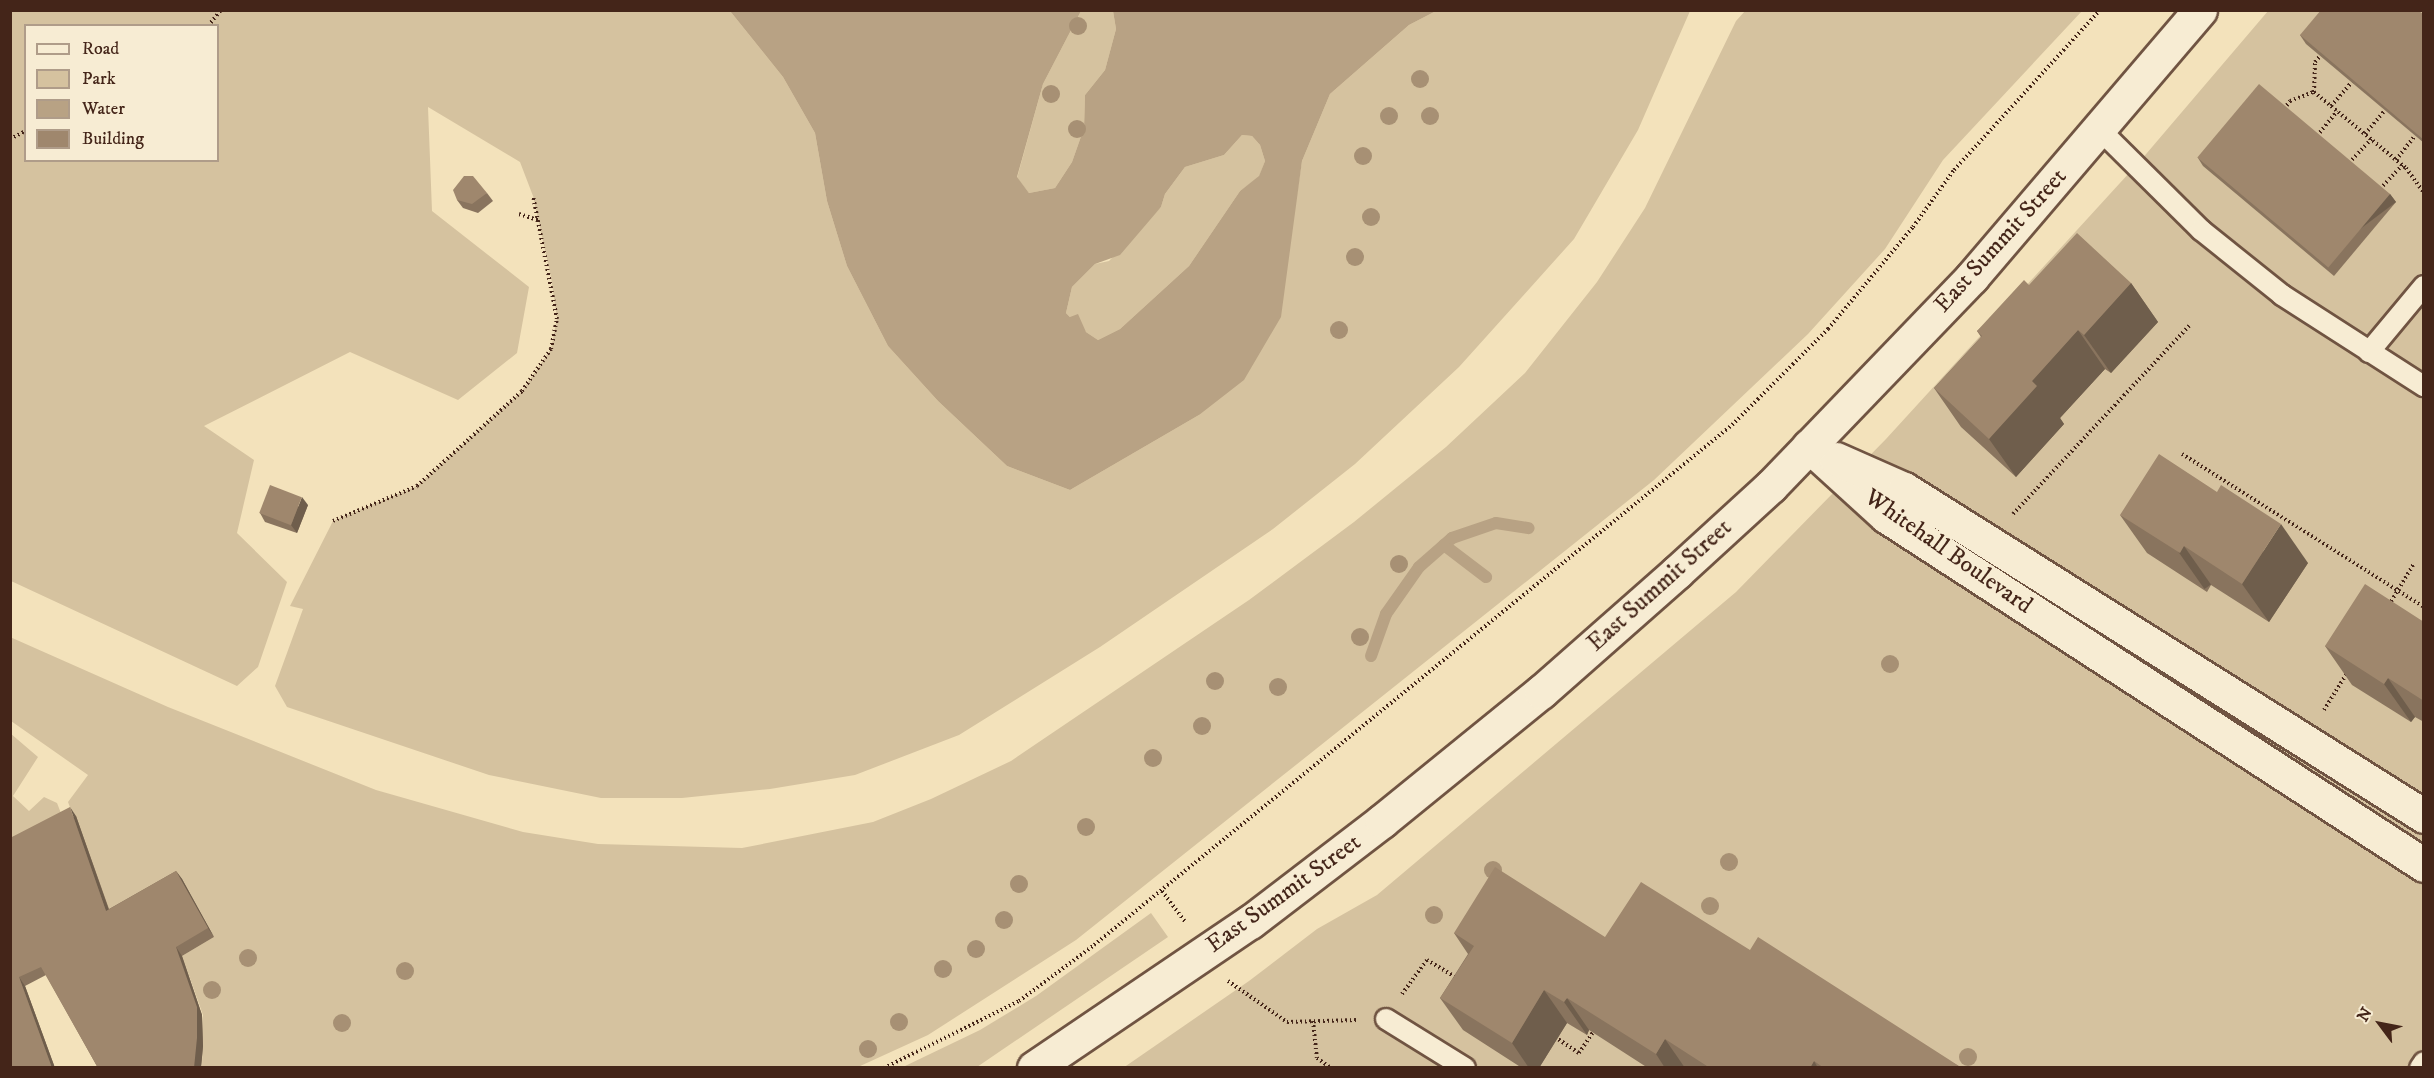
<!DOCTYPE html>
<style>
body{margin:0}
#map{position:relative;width:2434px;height:1078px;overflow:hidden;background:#f3e2bb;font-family:"IM FELL DW Pica",serif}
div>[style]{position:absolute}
.green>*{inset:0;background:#d5c29f}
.water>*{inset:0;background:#b8a284}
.stream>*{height:12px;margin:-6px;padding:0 6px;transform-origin:6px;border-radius:6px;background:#b8a284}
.path>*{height:4px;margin-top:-2px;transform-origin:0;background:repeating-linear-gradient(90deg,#442519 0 1.5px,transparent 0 4.5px)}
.roads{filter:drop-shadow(2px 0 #705442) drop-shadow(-2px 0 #705442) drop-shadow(0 2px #705442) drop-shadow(0 -2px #705442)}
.lane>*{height:20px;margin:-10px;padding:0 10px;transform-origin:10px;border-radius:10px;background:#f7ecd3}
.street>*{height:33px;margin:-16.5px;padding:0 16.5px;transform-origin:16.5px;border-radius:16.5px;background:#f7ecd3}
.secondary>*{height:33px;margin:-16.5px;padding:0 16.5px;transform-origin:16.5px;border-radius:16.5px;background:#f7ecd3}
.trees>*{width:18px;height:18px;margin:-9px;border-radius:50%;background:#a79074}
.wall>*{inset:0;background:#89745e}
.shaded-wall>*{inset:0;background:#6f5e4c;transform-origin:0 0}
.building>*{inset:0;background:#9f876d;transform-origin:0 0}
span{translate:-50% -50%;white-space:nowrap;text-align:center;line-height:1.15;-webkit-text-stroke:5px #f7ecd3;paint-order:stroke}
.street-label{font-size:24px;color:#442519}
.frame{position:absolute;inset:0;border:12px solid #442519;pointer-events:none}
.legend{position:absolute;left:24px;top:24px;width:195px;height:138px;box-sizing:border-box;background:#f7ecd3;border:2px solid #af9c89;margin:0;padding:8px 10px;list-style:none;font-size:18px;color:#442519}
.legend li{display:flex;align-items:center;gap:12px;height:30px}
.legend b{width:30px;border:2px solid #af9c89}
.north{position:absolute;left:2350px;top:994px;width:60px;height:60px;-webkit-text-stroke:4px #f7ecd3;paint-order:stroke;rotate:302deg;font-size:16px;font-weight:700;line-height:24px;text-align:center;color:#442519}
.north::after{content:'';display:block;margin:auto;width:21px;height:27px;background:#442519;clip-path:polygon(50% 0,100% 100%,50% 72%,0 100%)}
</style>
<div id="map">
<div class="green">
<i style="clip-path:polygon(evenodd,11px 11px,730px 11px,783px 77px,815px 133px,827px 201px,847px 266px,888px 346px,938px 401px,1007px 466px,1070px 490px,1199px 415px,1290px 239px,1302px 161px,1330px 94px,1409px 25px,1436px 11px,1690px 11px,1638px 130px,1574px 239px,1459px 367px,1355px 464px,1273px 529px,1100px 647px,959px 735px,855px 775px,770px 789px,682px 798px,601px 798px,489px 775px,287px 707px,275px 686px,303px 609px,290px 606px,333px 521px,417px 486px,522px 391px,551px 349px,557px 318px,551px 277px,533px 196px,520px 162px,428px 107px,432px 211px,529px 287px,517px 353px,458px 400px,350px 352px,204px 426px,254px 460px,237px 533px,287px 582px,258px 667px,237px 686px,11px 581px,11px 11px,26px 26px,218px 26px,218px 160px,26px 160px,26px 26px)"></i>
<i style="clip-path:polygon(1081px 11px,1113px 11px,1116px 29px,1105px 70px,1085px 95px,1084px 128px,1072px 162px,1055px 188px,1029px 193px,1017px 178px,1043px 84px)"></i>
<i style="clip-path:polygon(1745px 11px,2082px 11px,1943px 160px,1885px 249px,1808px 334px,1654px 480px,1076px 940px,928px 1035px,858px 1067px,202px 1067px,203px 1015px,182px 956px,214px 937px,112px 919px,68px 802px,88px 775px,11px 721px,10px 637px,168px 707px,376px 790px,523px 832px,598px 844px,742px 848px,873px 822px,931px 799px,1011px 761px,1249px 600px,1354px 522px,1446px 447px,1525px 373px,1597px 282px,1645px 208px,1736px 21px)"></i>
<i style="clip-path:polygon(2268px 11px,2423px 11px,2423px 1067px,1123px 1068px,1249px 981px,1317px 929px,1377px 895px,1736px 592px,1886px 439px,2141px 160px)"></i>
<i style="clip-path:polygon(1242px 135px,1252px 136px,1260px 145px,1265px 161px,1259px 177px,1240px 191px,1189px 266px,1120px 329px,1098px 340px,1086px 332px,1066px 313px,1072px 287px,1095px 264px,1109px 261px,1161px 207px,1165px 194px,1185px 167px,1224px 155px)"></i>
<i style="clip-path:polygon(10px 733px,38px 757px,13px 796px,29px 811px,44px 797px,57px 803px,64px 821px,10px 851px)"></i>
<i style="clip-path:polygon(1151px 913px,1168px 937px,977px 1067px,903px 1067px,980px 1030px,1036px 996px)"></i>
</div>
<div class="water">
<i style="clip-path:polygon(evenodd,730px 11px,1081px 11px,1043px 84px,1017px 177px,1029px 193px,1055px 188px,1072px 162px,1084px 128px,1085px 95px,1105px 70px,1116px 29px,1113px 11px,1436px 11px,1409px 25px,1330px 94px,1302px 161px,1281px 317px,1244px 380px,1199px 415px,1070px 490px,1007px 466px,938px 401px,888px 346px,847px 266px,827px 201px,815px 133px,783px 77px,730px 11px,1242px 135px,1252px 136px,1260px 145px,1265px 161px,1259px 176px,1240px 191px,1189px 266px,1120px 329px,1098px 340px,1086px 332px,1078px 314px,1070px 317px,1066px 313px,1072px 287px,1095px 264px,1120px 255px,1161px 207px,1165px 194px,1185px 167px,1224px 155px,1242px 135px)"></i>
</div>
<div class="stream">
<i style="left:1444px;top:545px;width:53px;rotate:37.3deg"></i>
<i style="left:1371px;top:656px;width:45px;rotate:-70.3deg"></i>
<i style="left:1386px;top:614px;width:57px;rotate:-54.9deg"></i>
<i style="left:1419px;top:567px;width:44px;rotate:-41.3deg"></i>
<i style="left:1452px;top:538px;width:46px;rotate:-18.8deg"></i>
<i style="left:1496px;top:523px;width:33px;rotate:9deg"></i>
</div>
<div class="path">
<i style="left:208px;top:26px;width:21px;rotate:-51deg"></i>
<i style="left:2314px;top:92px;width:30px;rotate:-88deg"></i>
<i style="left:2315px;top:62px;width:8px;rotate:-50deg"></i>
<i style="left:2331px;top:106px;width:32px;rotate:-49deg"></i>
<i style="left:2284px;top:109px;width:10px;rotate:-53deg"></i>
<i style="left:2290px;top:101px;width:26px;rotate:-21deg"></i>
<i style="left:2314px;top:92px;width:119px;rotate:39.6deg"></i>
<i style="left:2406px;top:168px;width:31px;rotate:54deg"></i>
<i style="left:2365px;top:134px;width:31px;rotate:-50deg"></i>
<i style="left:2317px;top:136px;width:32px;rotate:-51deg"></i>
<i style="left:10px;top:139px;width:18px;rotate:-27deg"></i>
<i style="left:2396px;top:160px;width:31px;rotate:-52deg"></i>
<i style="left:2349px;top:163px;width:33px;rotate:-47deg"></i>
<i style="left:2380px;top:189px;width:33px;rotate:-47deg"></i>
<i style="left:519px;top:214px;width:20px;rotate:18deg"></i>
<i style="left:2182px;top:454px;width:286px;rotate:32.3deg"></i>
<i style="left:2013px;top:514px;width:258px;rotate:-46.9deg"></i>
<i style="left:333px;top:521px;width:91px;rotate:-22.6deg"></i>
<i style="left:417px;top:486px;width:142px;rotate:-42.1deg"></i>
<i style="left:522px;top:391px;width:51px;rotate:-55.4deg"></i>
<i style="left:551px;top:349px;width:31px;rotate:-79deg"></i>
<i style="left:557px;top:319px;width:125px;rotate:-101deg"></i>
<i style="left:2389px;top:605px;width:47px;rotate:-59deg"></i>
<i style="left:2324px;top:710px;width:44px;rotate:-58.1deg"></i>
<i style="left:1162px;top:891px;width:38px;rotate:53deg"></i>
<i style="left:1228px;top:981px;width:72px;rotate:34.8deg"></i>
<i style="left:1287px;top:1022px;width:70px;rotate:-1.6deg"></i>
<i style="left:1402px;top:994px;width:42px;rotate:-53.7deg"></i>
<i style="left:1427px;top:960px;width:35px;rotate:31deg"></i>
<i style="left:1313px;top:1021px;width:37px;rotate:84deg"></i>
<i style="left:1317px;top:1058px;width:17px;rotate:36deg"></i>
<i style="left:1555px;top:1037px;width:29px;rotate:34deg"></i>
<i style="left:1579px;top:1053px;width:29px;rotate:-56deg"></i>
<i style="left:884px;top:1068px;width:151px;rotate:-26.4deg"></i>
<i style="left:1019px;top:1001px;width:94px;rotate:-36.7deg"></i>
<i style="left:1094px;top:945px;width:823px;rotate:-39.18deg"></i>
<i style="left:1732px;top:425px;width:136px;rotate:-45deg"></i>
<i style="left:1828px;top:329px;width:133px;rotate:-50.2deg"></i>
<i style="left:1913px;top:227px;width:70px;rotate:-54.3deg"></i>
<i style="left:1954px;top:170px;width:217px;rotate:-47.6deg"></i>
</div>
<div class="roads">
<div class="lane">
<i style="left:2099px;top:129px;width:144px;rotate:44.7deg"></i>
<i style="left:2201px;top:230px;width:104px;rotate:38.7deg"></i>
<i style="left:2282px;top:295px;width:169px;rotate:32.7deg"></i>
<i style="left:2369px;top:352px;width:86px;rotate:-50.2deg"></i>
<i style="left:1386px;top:1019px;width:93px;rotate:31.8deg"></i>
<i style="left:2420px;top:1068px;width:7px;rotate:-56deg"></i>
</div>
<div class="street">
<i style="left:1809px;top:446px;width:104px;rotate:42.3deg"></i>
<i style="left:1886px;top:516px;width:641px;rotate:32.97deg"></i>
<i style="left:1836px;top:459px;width:74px;rotate:23.8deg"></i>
<i style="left:1904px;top:489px;width:614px;rotate:32.16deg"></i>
</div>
<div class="secondary">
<i style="left:1034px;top:1068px;width:261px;rotate:-34.1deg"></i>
<i style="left:1250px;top:922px;width:166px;rotate:-37.4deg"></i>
<i style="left:1382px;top:821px;width:205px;rotate:-39.1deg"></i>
<i style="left:1541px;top:692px;width:181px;rotate:-41.4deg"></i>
<i style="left:1677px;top:572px;width:127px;rotate:-42.5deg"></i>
<i style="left:1771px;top:486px;width:290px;rotate:-46.1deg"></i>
<i style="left:1972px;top:277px;width:351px;rotate:-49.5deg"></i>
</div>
</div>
<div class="trees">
<i style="left:1078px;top:26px"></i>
<i style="left:1420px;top:79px"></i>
<i style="left:1051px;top:94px"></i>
<i style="left:1389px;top:116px"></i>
<i style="left:1430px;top:116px"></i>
<i style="left:1077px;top:129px"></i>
<i style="left:1363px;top:156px"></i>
<i style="left:1371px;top:217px"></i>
<i style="left:1355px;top:257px"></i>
<i style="left:1339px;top:330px"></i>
<i style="left:1399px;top:564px"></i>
<i style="left:1360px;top:637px"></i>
<i style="left:1890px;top:664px"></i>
<i style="left:1215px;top:681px"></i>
<i style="left:1278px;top:687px"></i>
<i style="left:1202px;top:726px"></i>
<i style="left:1153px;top:758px"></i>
<i style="left:1086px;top:827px"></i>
<i style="left:1729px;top:862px"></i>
<i style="left:1493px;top:870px"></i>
<i style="left:1019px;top:884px"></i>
<i style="left:1710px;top:906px"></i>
<i style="left:1434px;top:915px"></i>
<i style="left:1004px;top:920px"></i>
<i style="left:976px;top:949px"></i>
<i style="left:248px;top:958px"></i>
<i style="left:943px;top:969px"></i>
<i style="left:405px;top:971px"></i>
<i style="left:212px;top:990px"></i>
<i style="left:899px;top:1022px"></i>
<i style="left:342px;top:1023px"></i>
<i style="left:868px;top:1049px"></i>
<i style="left:1968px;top:1057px"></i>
</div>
<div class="wall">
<i style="clip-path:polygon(2424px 15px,2424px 143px,2306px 44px,2300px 35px)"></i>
<i style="clip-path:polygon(2198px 158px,2390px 194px,2396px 202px,2334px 276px,2203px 166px)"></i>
<i style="clip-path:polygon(487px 193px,493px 201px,478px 213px,463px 208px,457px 200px)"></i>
<i style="clip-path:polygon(2131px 283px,2158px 322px,2111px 373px,2105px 369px,2060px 418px,2064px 424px,2016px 477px,1961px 427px,1934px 388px,1981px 337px,1977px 331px,2029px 285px)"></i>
<i style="clip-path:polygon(308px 505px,297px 533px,265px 522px,260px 513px)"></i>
<i style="clip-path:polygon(2120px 515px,2308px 563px,2269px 622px,2211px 585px,2207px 592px,2147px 553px)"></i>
<i style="clip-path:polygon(2424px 622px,2424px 722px,2415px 717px,2411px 722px,2352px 685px,2325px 646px)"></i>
<i style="clip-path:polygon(76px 816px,109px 909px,176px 871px,182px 879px,214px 937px,182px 956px,202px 1015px,203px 1046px,201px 1068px,98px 1068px,46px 975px,25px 986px,55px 1068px,10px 1068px,10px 838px)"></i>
<i style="clip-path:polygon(1454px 933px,1605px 937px,1750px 950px,1962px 1068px,1648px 1068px,1589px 1030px,1587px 1035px,1567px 1023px,1539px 1068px,1522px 1068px,1463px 1030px,1440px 998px,1468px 954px)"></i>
</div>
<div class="shaded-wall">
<i style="left:2390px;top:194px;width:10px;height:96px;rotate:53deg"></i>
<i style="clip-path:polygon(2131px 283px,2158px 322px,2111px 373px,2084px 335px)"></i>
<i style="clip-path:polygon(2078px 330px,2105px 369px,2060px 418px,2064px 424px,2016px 477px,1989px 439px,2032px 381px)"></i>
<i style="clip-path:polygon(302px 497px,308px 505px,297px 533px,291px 525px)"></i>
<i style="clip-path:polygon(2281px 524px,2308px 563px,2269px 622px,2242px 584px)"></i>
<i style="left:2184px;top:546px;width:47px;height:8px;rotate:55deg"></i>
<i style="clip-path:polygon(2388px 678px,2415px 717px,2411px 722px,2384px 684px)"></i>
<i style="clip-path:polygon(70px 807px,76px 816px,112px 919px,106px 911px)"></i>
<i style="clip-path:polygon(176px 871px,182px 879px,214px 937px,208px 928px)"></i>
<i style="clip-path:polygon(176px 947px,182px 956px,202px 1015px,203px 1046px,201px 1068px,194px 1068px)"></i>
<i style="clip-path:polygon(19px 977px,25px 986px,55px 1068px,52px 1068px)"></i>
<i style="clip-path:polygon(1544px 990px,1567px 1023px,1539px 1068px,1529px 1068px,1512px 1043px)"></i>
<i style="clip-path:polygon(1567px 998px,1589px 1030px,1587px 1035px,1564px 1002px)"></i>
<i style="clip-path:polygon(1665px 1039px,1685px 1068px,1665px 1068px,1656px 1054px)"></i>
<i style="clip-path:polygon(1814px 1061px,1818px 1068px,1810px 1068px)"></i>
</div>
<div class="building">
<i style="clip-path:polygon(2321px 10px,2418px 10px,2424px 15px,2424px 140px,2300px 35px)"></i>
<i style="left:2259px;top:84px;width:171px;height:96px;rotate:40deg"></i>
<i style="clip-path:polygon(464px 176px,473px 176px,487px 193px,472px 204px,457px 200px,453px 190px)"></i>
<i style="clip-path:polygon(2077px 233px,2131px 283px,2084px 335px,2078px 330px,2032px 381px,2037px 386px,1989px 439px,1934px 388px,1982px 336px,1977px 331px,2024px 280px,2029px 285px)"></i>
<i style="clip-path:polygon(2159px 454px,2217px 492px,2221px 485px,2281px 524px,2242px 584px,2184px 546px,2180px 553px,2120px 515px)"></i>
<i style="left:270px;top:485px;width:34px;height:30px;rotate:21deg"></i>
<i style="clip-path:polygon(2365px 584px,2424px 622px,2424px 701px,2388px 678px,2384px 684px,2325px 646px)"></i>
<i style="clip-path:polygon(70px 807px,106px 911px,176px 871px,208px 928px,176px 947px,197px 1007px,197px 1038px,194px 1068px,98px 1068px,41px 967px,19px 977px,52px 1068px,10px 1068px,10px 838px)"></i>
<i style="clip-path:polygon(1495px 867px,1605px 937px,1641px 882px,1750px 950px,1758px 937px,1962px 1068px,1824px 1068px,1814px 1061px,1810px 1068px,1710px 1068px,1665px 1039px,1656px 1054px,1567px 998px,1564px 1002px,1544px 990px,1512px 1043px,1440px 998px,1474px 946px,1454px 933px)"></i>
</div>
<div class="street-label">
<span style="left:2001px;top:241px;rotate:-48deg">East Summit Street</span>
<span style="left:1948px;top:552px;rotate:35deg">Whitehall Boulevard</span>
<span style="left:1660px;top:586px;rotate:-42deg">East Summit Street</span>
<span style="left:1284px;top:894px;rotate:-36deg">East Summit Street</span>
</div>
<div class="frame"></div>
<ul class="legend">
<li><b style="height:8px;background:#f7ecd3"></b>Road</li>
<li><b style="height:16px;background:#d5c29f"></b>Park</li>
<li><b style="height:16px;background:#b8a284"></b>Water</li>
<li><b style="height:16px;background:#9f876d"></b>Building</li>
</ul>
<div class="north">N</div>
</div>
